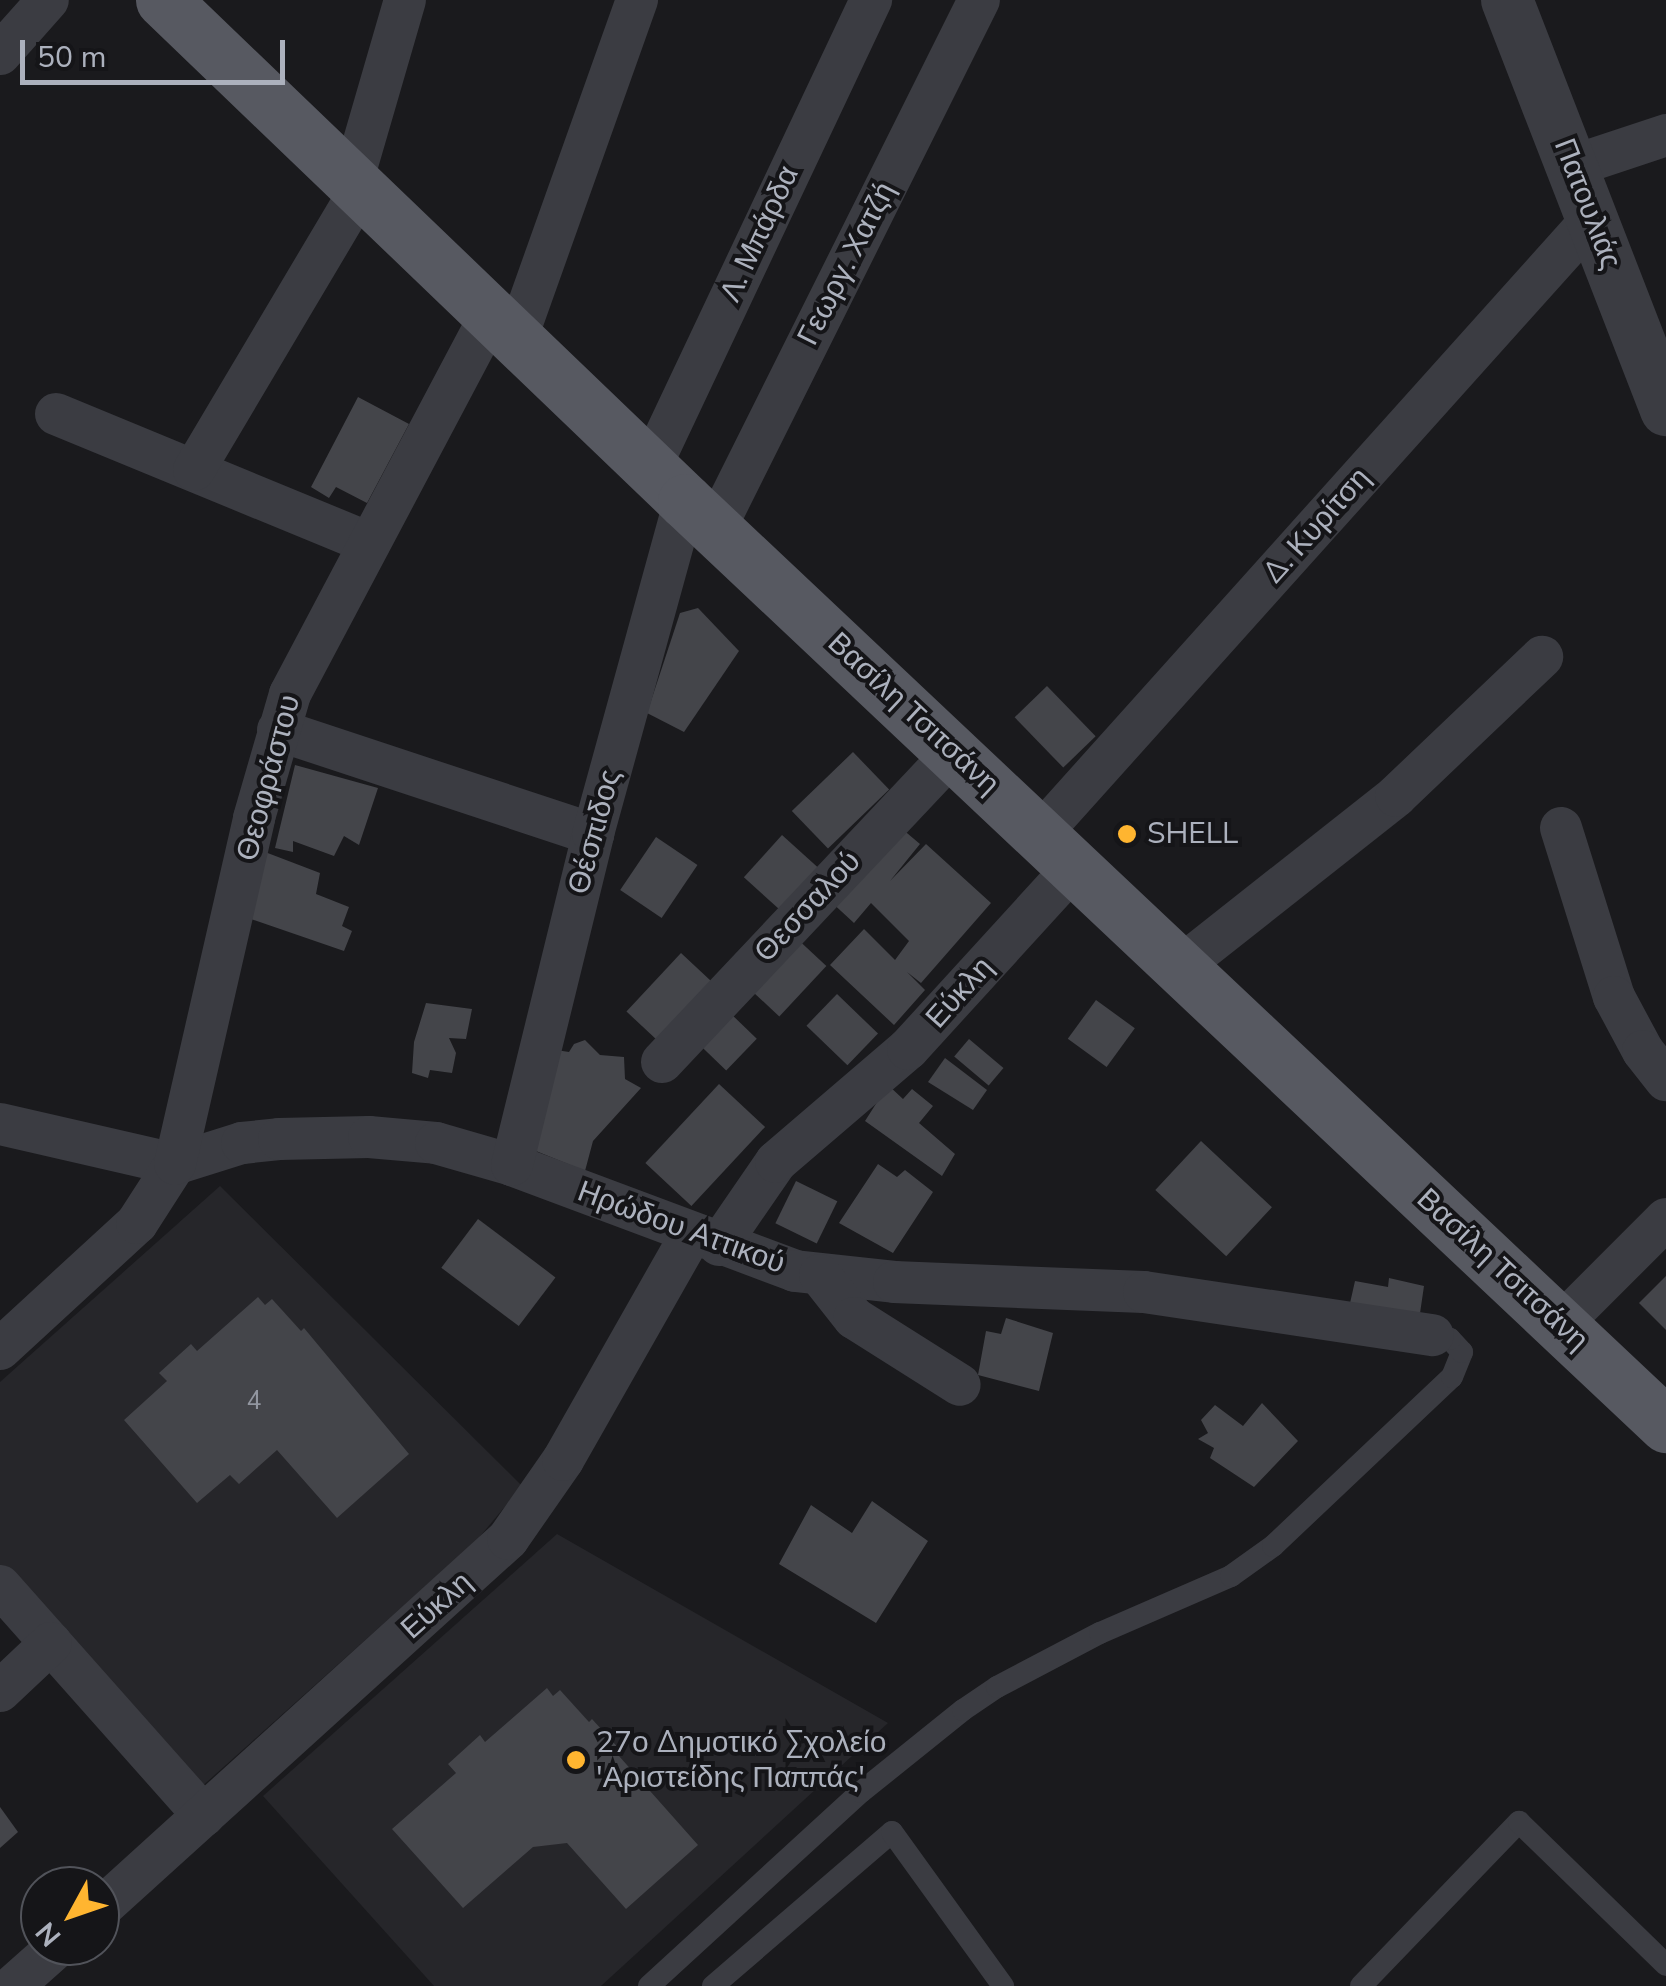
<!DOCTYPE html>
<meta charset="utf-8">
<style>
body{margin:0}
#map{position:relative;width:1666px;height:1986px;overflow:hidden;background:#1a1a1d;font-family:"Nunito Sans",sans-serif}
div>[style]{position:absolute}
.built>*{inset:0;background:#26262a}
.building>*{inset:0;background:#44454a;transform-origin:0 0}
.service>*{height:22px;margin:-11px;padding:0 11px;transform-origin:11px;border-radius:11px;background:#3b3c42}
.minor>*{height:42px;margin:-21px;padding:0 21px;transform-origin:21px;border-radius:21px;background:#3b3c42}
.tertiary>*{height:52px;margin:-26px;padding:0 26px;transform-origin:26px;border-radius:26px;background:#3b3c42}
.primary>*{height:55px;margin:-27.5px;padding:0 27.5px;transform-origin:27.5px;border-radius:27.5px;background:#575961}
.dots>*{width:28px;height:28px;translate:-50% -50%;box-sizing:border-box;border:5px solid #151518;border-radius:50%}
span{translate:-50% -50%;white-space:nowrap;text-align:center;line-height:1.15;-webkit-text-stroke:8px #151518;paint-order:stroke}
.number-label{font-size:25px;color:#9296a0}
.number-label span{-webkit-text-stroke-width:0}
.street-label{font-size:30px;color:#acb1bd}
.poi-label{font-size:30px;color:#acb1bd}
.left{translate:0 -50%;text-align:left}
.north{position:absolute;left:20px;top:1866px;width:100px;height:100px;box-sizing:border-box;background:#151518;border:2px solid #51535a;border-radius:50%;rotate:230deg;font-size:28px;font-weight:700;line-height:40px;text-align:center;color:#acb1bd}
.north::after{content:'';display:block;margin:auto;width:35px;height:45px;background:#ffb530;clip-path:polygon(50% 0,100% 100%,50% 72%,0 100%)}
.scale{position:absolute;left:20px;top:40px;width:265px;height:45px;box-sizing:border-box;border:5px solid #acb1bd;border-top:0;padding-left:12px;font-size:30px;line-height:35px;white-space:nowrap;color:#acb1bd;-webkit-text-stroke:8px #151518;paint-order:stroke}
</style>
<div id="map">
<div class="built">
<i style="clip-path:polygon(220px 1186px,522px 1486px,477px 1540px,199px 1789px,0 1566px,0 1382px)"></i>
<i style="clip-path:polygon(557px 1534px,888px 1723px,601px 1986px,434px 1986px,263px 1796px)"></i>
</div>
<div class="building">
<i style="clip-path:polygon(358px 397px,409px 424px,367px 503px,336px 487px,329px 498px,311px 487px)"></i>
<i style="clip-path:polygon(698px 608px,739px 651px,684px 732px,647px 713px,680px 613px)"></i>
<i style="left:1047px;top:686px;width:70px;height:45px;rotate:46deg"></i>
<i style="left:853px;top:752px;width:52px;height:85px;rotate:46deg"></i>
<i style="clip-path:polygon(295px 765px,378px 788px,359px 845px,344px 836px,334px 856px,293px 841px,293px 852px,275px 848px)"></i>
<i style="clip-path:polygon(895px 823px,920px 844px,890px 881px,926px 844px,991px 903px,921px 983px,907px 972px,925px 990px,894px 1025px,830px 965px,864px 929px,895px 960px,909px 941px,871px 903px,854px 923px,828px 899px)"></i>
<i style="left:782px;top:835px;width:51px;height:57px;rotate:42deg"></i>
<i style="left:656px;top:837px;width:50px;height:64px;rotate:34deg"></i>
<i style="clip-path:polygon(265px 852px,320px 873px,316px 894px,349px 907px,342px 926px,352px 931px,344px 951px,248px 918px)"></i>
<i style="left:792px;top:934px;width:47px;height:69px;rotate:43deg"></i>
<i style="left:681px;top:953px;width:52px;height:80px;rotate:43deg"></i>
<i style="left:837px;top:994px;width:57px;height:44px;rotate:44deg"></i>
<i style="left:1096px;top:1000px;width:48px;height:48px;rotate:36deg"></i>
<i style="clip-path:polygon(426px 1003px,472px 1009px,466px 1039px,449px 1038px,456px 1053px,452px 1073px,430px 1070px,428px 1078px,412px 1073px,414px 1042px)"></i>
<i style="left:728px;top:1011px;width:40px;height:44px;rotate:44deg"></i>
<i style="left:969px;top:1039px;width:45px;height:23px;rotate:40deg"></i>
<i style="clip-path:polygon(585px 1040px,600px 1055px,624px 1057px,625px 1079px,641px 1088px,593px 1141px,585px 1171px,536px 1151px,556px 1050px,569px 1052px,574px 1044px)"></i>
<i style="clip-path:polygon(945px 1058px,987px 1090px,973px 1110px,928px 1082px)"></i>
<i style="left:719px;top:1084px;width:63px;height:108px;rotate:43deg"></i>
<i style="clip-path:polygon(888px 1085px,903px 1099px,912px 1089px,933px 1106px,919px 1123px,955px 1154px,942px 1176px,865px 1121px)"></i>
<i style="left:1201px;top:1141px;width:97px;height:67px;rotate:43deg"></i>
<i style="clip-path:polygon(878px 1164px,897px 1177px,905px 1170px,933px 1192px,893px 1253px,839px 1223px)"></i>
<i style="left:796px;top:1181px;width:46px;height:47px;rotate:26deg"></i>
<i style="left:478px;top:1219px;width:97px;height:61px;rotate:37deg"></i>
<i style="clip-path:polygon(1666px 1276px,1666px 1330px,1639px 1303px)"></i>
<i style="clip-path:polygon(1389px 1278px,1424px 1286px,1418px 1327px,1348px 1312px,1355px 1281px,1388px 1287px)"></i>
<i style="clip-path:polygon(258px 1297px,265px 1305px,272px 1299px,301px 1331px,304px 1328px,409px 1454px,337px 1518px,277px 1450px,239px 1484px,230px 1475px,197px 1503px,124px 1420px,167px 1381px,159px 1373px,191px 1344px,197px 1351px)"></i>
<i style="clip-path:polygon(1006px 1318px,1053px 1333px,1039px 1391px,978px 1375px,986px 1331px,1001px 1334px)"></i>
<i style="clip-path:polygon(1262px 1403px,1298px 1441px,1254px 1487px,1210px 1458px,1214px 1448px,1198px 1439px,1208px 1433px,1201px 1420px,1215px 1405px,1243px 1426px)"></i>
<i style="clip-path:polygon(872px 1501px,928px 1541px,876px 1623px,779px 1564px,811px 1505px,852px 1533px)"></i>
<i style="clip-path:polygon(547px 1688px,553px 1696px,560px 1690px,589px 1722px,592px 1719px,623px 1753px,619px 1756px,698px 1845px,626px 1909px,567px 1843px,533px 1847px,463px 1908px,392px 1829px,456px 1773px,448px 1764px,480px 1735px,485px 1742px)"></i>
<i style="clip-path:polygon(0 1807px,18px 1832px,0 1848px)"></i>
</div>
<div class="service">
<i style="left:649px;top:1986px;width:287px;rotate:-42.5deg"></i>
<i style="left:861px;top:1792px;width:131px;rotate:-38.8deg"></i>
<i style="left:963px;top:1710px;width:41px;rotate:-34.1deg"></i>
<i style="left:997px;top:1687px;width:116px;rotate:-27.7deg"></i>
<i style="left:1100px;top:1633px;width:143px;rotate:-23.5deg"></i>
<i style="left:1231px;top:1576px;width:52px;rotate:-35.5deg"></i>
<i style="left:1273px;top:1546px;width:246px;rotate:-43.4deg"></i>
<i style="left:1452px;top:1377px;width:27px;rotate:-68deg"></i>
<i style="left:1462px;top:1352px;width:18px;rotate:-133deg"></i>
<i style="left:1450px;top:1339px;width:17px;rotate:-167deg"></i>
<i style="left:713px;top:1986px;width:236px;rotate:-40.7deg"></i>
<i style="left:892px;top:1832px;width:190px;rotate:54.2deg"></i>
<i style="left:1361px;top:1986px;width:228px;rotate:-46.1deg"></i>
<i style="left:1519px;top:1822px;width:205px;rotate:44.2deg"></i>
</div>
<div class="minor">
<i style="left:0;top:54px;width:72px;rotate:-48.4deg"></i>
<i style="left:1573px;top:166px;width:98px;rotate:-18.4deg"></i>
<i style="left:353px;top:179px;width:186px;rotate:-73.8deg"></i>
<i style="left:517px;top:337px;width:358px;rotate:-70.4deg"></i>
<i style="left:56px;top:414px;width:339px;rotate:22.4deg"></i>
<i style="left:650px;top:468px;width:518px;rotate:-64.72deg"></i>
<i style="left:194px;top:470px;width:329px;rotate:-59.3deg"></i>
<i style="left:715px;top:529px;width:591px;rotate:-63.48deg"></i>
<i style="left:278px;top:730px;width:332px;rotate:18.3deg"></i>
<i style="left:1561px;top:828px;width:177px;rotate:72.6deg"></i>
<i style="left:1614px;top:997px;width:61px;rotate:61.8deg"></i>
<i style="left:1643px;top:1051px;width:37px;rotate:52deg"></i>
<i style="left:1041px;top:833px;width:826px;rotate:-48.09deg"></i>
<i style="left:1181px;top:966px;width:274px;rotate:-38.3deg"></i>
<i style="left:1396px;top:796px;width:202px;rotate:-43.6deg"></i>
<i style="left:662px;top:1062px;width:426px;rotate:-46.7deg"></i>
<i style="left:0;top:1124px;width:180px;rotate:12.9deg"></i>
<i style="left:175px;top:1164px;width:70px;rotate:-17.4deg"></i>
<i style="left:242px;top:1143px;width:37px;rotate:-6deg"></i>
<i style="left:279px;top:1139px;width:90px;rotate:-1.3deg"></i>
<i style="left:369px;top:1137px;width:67px;rotate:5.1deg"></i>
<i style="left:436px;top:1143px;width:79px;rotate:16.1deg"></i>
<i style="left:512px;top:1165px;width:302px;rotate:20.5deg"></i>
<i style="left:795px;top:1271px;width:100px;rotate:6.3deg"></i>
<i style="left:894px;top:1282px;width:250px;rotate:2.3deg"></i>
<i style="left:1144px;top:1292px;width:292px;rotate:8.5deg"></i>
<i style="left:512px;top:1165px;width:341px;rotate:-76.2deg"></i>
<i style="left:593px;top:834px;width:345px;rotate:-74.6deg"></i>
<i style="left:719px;top:1245px;width:101px;rotate:-55.5deg"></i>
<i style="left:776px;top:1162px;width:174px;rotate:-40.6deg"></i>
<i style="left:908px;top:1049px;width:249px;rotate:-47.6deg"></i>
<i style="left:820px;top:1275px;width:55px;rotate:51.7deg"></i>
<i style="left:854px;top:1318px;width:125px;rotate:32.3deg"></i>
<i style="left:1560px;top:1325px;width:150px;rotate:-45deg"></i>
<i style="left:0;top:1349px;width:186px;rotate:-42.6deg"></i>
<i style="left:137px;top:1223px;width:70px;rotate:-57.2deg"></i>
<i style="left:175px;top:1164px;width:355px;rotate:-77.1deg"></i>
<i style="left:254px;top:818px;width:129px;rotate:-73.8deg"></i>
<i style="left:290px;top:694px;width:431px;rotate:-62.1deg"></i>
<i style="left:0;top:1586px;width:307px;rotate:48.4deg"></i>
<i style="left:0;top:1691px;width:70px;rotate:-43.3deg"></i>
<i style="left:100px;top:1909px;width:551px;rotate:-42.2deg"></i>
<i style="left:508px;top:1539px;width:96px;rotate:-55.2deg"></i>
<i style="left:563px;top:1460px;width:259px;rotate:-60.4deg"></i>
<i style="left:13px;top:1986px;width:60px;rotate:-41.6deg"></i>
</div>
<div class="tertiary">
<i style="left:1507px;top:0;width:440px;rotate:68.8deg"></i>
</div>
<div class="primary">
<i style="left:163px;top:0;width:724px;rotate:43.82deg"></i>
<i style="left:685px;top:501px;width:1348px;rotate:43.29deg"></i>
</div>
<div class="dots">
<i style="left:1127px;top:834px;background:#ffb530"></i>
<i style="left:576px;top:1760px;background:#ffb530"></i>
</div>
<div class="number-label">
<span style="left:254px;top:1401px">4</span>
</div>
<div class="street-label">
<span style="left:1587px;top:204px;rotate:69deg">Πατουλιάς</span>
<span style="left:760px;top:234px;rotate:-65deg">Λ. Μπάρδα</span>
<span style="left:847px;top:264px;rotate:-63deg">Γεωργ. Χατζή</span>
<span style="left:1317px;top:526px;rotate:-48deg">Δ. Κυρίτση</span>
<span style="left:913px;top:714px;rotate:43deg">Βασίλη Τσιτσάνη</span>
<span style="left:269px;top:778px;rotate:-75deg">Θεοφράστου</span>
<span style="left:595px;top:832px;rotate:-75deg">Θέσπιδος</span>
<span style="left:808px;top:907px;rotate:-47deg">Θεσσαλού</span>
<span style="left:960px;top:993px;rotate:-48deg">Εύκλη</span>
<span style="left:681px;top:1228px;rotate:20deg">Ηρώδου Αττικού</span>
<span style="left:1502px;top:1270px;rotate:43deg">Βασίλη Τσιτσάνη</span>
<span style="left:437px;top:1606px;rotate:-42deg">Εύκλη</span>
</div>
<div class="poi-label">
<span class="left" style="left:1147px;top:834px">SHELL</span>
<span class="left" style="left:596px;top:1760px">27ο Δημοτικό Σχολείο<br>'Αριστείδης Παππάς'</span>
</div>
<div class="north">N</div>
<div class="scale">50 m</div>
</div>
